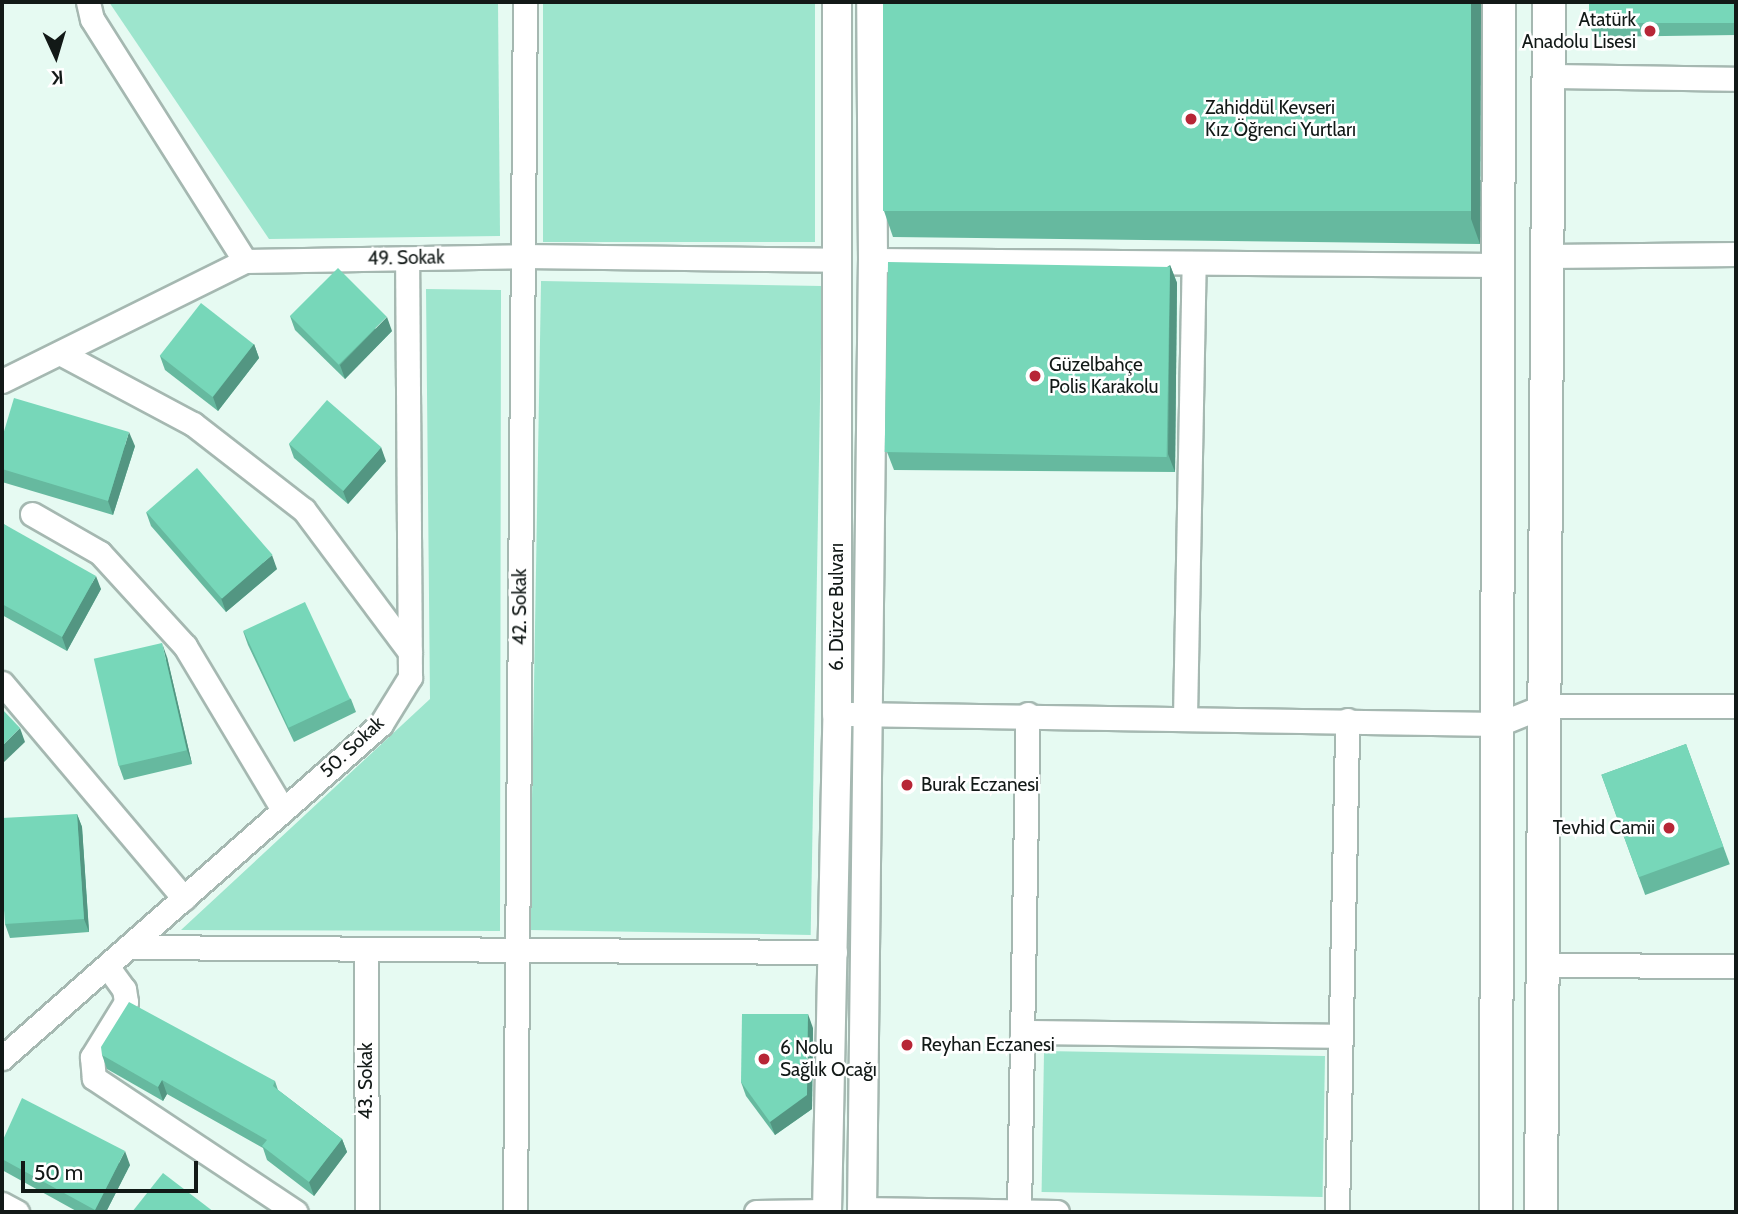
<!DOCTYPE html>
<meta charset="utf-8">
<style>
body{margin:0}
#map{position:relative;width:1738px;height:1214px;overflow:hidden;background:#e6faf2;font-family:Cabin,sans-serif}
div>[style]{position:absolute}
.green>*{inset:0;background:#9de5cd;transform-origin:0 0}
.roads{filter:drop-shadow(2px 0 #a5b8b1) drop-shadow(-2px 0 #a5b8b1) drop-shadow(0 2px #a5b8b1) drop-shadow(0 -2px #a5b8b1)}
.minor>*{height:23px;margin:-11.5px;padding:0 11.5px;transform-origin:11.5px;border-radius:11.5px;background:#fff}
.tertiary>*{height:28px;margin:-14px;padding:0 14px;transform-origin:14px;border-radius:14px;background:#fff}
.secondary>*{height:32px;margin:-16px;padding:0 16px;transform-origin:16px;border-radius:16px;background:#fff}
.wall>*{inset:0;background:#66b99f;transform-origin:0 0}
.shaded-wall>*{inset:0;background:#539682}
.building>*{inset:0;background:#77d7b9;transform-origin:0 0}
.dots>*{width:19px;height:19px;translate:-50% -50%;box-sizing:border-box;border:4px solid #fff;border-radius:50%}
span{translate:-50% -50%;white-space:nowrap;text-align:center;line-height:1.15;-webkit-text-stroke:5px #fff;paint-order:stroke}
.poi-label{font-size:19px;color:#121917}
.right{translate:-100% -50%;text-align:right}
.left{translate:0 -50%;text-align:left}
.street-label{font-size:19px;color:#121917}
.frame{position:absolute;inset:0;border:4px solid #121917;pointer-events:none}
.north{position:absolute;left:21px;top:21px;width:70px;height:70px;-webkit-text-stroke:5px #fff;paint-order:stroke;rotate:176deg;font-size:19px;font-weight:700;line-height:28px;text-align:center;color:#121917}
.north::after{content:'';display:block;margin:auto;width:24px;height:32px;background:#121917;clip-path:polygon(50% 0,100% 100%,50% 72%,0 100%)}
.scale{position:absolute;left:21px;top:1161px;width:177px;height:32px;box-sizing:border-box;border:4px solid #121917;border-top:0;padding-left:9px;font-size:21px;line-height:24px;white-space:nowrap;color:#121917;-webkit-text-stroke:5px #fff;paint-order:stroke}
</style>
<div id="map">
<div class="green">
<i style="clip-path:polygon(109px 2px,498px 2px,500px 236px,269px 239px)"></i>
<i style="left:543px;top:2px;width:272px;height:240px"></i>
<i style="left:822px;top:286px;width:649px;height:281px;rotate:91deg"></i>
<i style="clip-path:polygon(426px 289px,501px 290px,500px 931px,181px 930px,430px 699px)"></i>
<i style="left:1325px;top:1056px;width:141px;height:281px;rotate:91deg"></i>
</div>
<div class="roads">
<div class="minor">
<i style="left:88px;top:2px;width:17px;rotate:77deg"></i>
<i style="left:92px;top:19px;width:286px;rotate:57.7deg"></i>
<i style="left:1549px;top:76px;width:187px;rotate:0.9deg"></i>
<i style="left:1548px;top:256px;width:188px;rotate:-0.6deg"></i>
<i style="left:873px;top:260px;width:626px;rotate:0.46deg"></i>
<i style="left:60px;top:353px;width:151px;rotate:28.1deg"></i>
<i style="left:193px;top:424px;width:140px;rotate:37.8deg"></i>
<i style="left:304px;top:510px;width:177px;rotate:53.3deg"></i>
<i style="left:2px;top:381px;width:271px;rotate:-26.3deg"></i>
<i style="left:245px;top:261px;width:278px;rotate:-1deg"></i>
<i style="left:523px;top:256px;width:315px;rotate:0.7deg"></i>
<i style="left:32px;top:514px;width:78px;rotate:29.8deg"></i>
<i style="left:100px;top:553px;width:126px;rotate:47.6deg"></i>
<i style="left:185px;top:646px;width:191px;rotate:59.1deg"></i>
<i style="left:2px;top:683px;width:282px;rotate:49.8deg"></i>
<i style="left:850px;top:714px;width:649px;rotate:0.88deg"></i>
<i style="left:1499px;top:724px;width:48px;rotate:-21.8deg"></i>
<i style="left:1544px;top:706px;width:192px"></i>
<i style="left:1185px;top:717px;width:454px;rotate:-88.9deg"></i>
<i style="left:128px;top:947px;width:707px;rotate:0.41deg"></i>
<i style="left:366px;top:950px;width:262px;rotate:89.8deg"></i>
<i style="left:1543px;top:965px;width:193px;rotate:0.3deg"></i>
<i style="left:107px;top:966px;width:29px;rotate:54deg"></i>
<i style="left:124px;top:989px;width:13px;rotate:81deg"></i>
<i style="left:126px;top:1002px;width:65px;rotate:121.7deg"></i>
<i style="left:92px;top:1057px;width:21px;rotate:85deg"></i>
<i style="left:94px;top:1078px;width:242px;rotate:33.6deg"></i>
<i style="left:1022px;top:1032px;width:319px;rotate:0.7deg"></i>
<i style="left:2px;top:1058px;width:505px;rotate:-41.39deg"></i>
<i style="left:381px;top:724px;width:55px;rotate:-58.3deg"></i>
<i style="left:410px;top:677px;width:418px;rotate:-90.4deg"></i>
<i style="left:2px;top:1204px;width:17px;rotate:28deg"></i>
<i style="left:862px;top:1209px;width:195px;rotate:0.9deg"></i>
<i style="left:515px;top:1212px;width:1210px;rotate:-89.53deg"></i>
<i style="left:756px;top:1212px;width:71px;rotate:-0.8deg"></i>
<i style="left:1019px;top:1212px;width:498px;rotate:-89deg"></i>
<i style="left:1337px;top:1212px;width:492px;rotate:-88.8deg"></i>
</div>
<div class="tertiary">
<i style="left:827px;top:1212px;width:498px;rotate:-88.8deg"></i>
<i style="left:837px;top:714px;width:712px;rotate:-90deg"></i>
<i style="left:862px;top:1212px;width:952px;rotate:-89.34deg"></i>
<i style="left:873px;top:260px;width:258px;rotate:-90.4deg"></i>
</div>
<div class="secondary">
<i style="left:1496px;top:1212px;width:1210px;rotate:-89.86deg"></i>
<i style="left:1541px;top:1212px;width:1210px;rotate:-89.62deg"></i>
</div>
</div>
<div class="wall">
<i style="clip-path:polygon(883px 2px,1481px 2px,1480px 244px,893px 237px,884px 211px)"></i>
<i style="clip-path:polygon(1736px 2px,1736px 35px,1594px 37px,1589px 23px)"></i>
<i style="clip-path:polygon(1170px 265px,1177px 283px,1175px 472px,894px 470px,887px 452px)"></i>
<i style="clip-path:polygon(290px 316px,392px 331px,345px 379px,295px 330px)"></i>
<i style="clip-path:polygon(254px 344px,259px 358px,218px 411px,165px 370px,160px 356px)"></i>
<i style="clip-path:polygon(2px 438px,135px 446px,113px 515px,2px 482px)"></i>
<i style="clip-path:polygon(289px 444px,386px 461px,348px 504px,294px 458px)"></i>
<i style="clip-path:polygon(146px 512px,277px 569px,226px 612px,151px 526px)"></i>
<i style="clip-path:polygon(2px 523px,101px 589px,67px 651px,2px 615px)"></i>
<i style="clip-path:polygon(243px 631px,351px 699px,356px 712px,294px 742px,248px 645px)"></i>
<i style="clip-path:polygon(167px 657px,192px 764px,124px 780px,119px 766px)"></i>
<i style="left:1686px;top:744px;width:128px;height:90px;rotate:70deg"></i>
<i style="clip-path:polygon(77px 814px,82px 827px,89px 932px,10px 938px,5px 924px)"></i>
<i style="clip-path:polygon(813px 1028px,812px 1109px,775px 1135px,746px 1096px,741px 1082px)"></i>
<i style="clip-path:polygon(102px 1055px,275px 1081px,278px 1090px,342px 1139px,347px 1152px,314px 1196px,267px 1160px,263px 1148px,167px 1094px,163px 1101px,107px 1069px)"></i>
<i style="clip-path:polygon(2px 1142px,130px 1165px,106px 1212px,78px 1212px,2px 1170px)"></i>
</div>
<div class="shaded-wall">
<i style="clip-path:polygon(1471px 2px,1481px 2px,1480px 244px,1471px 219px)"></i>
<i style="clip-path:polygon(1170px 265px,1177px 283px,1175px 472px,1168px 454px)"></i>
<i style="clip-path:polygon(387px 317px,392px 331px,345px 379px,340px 365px)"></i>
<i style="clip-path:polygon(254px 344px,259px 358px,218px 411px,213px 397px)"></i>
<i style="clip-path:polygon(129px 432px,135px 446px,113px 515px,108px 501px)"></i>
<i style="clip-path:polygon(381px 447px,386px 461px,348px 504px,343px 491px)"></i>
<i style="clip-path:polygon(272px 555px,277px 569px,226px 612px,221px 598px)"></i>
<i style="clip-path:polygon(96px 576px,101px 589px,67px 651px,62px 637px)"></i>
<i style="clip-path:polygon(162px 643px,167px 657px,192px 764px,187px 750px)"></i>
<i style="clip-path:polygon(20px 728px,25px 742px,2px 764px,2px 746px)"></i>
<i style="clip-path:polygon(77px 814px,82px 827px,89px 932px,84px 919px)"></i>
<i style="clip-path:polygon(808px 1014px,813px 1028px,812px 1109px,775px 1135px,770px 1122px)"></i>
<i style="clip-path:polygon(162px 1080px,167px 1094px,163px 1101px,158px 1087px)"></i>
<i style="clip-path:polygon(342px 1139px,347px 1152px,314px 1196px,309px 1182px)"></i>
<i style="clip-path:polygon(125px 1151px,130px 1165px,106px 1212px,95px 1212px,95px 1210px)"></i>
</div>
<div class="building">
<i style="left:883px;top:2px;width:588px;height:209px"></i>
<i style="left:1589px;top:2px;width:147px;height:21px"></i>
<i style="left:888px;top:262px;width:282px;height:190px;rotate:1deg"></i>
<i style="left:338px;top:268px;width:69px;height:68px;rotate:45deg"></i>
<i style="left:201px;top:303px;width:67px;height:67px;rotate:38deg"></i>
<i style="clip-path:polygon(14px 398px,129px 432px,108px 501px,2px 469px,2px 438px)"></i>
<i style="left:327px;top:400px;width:72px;height:58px;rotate:41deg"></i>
<i style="left:197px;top:468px;width:115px;height:67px;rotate:49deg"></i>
<i style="clip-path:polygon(2px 523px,96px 576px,62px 637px,2px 604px)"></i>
<i style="left:305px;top:602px;width:107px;height:68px;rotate:65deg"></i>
<i style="left:162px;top:643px;width:110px;height:70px;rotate:77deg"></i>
<i style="clip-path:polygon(2px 709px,20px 728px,2px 746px)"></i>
<i style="left:1686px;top:744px;width:109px;height:90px;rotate:70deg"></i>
<i style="clip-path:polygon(77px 814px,84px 919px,5px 924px,2px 881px,2px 818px)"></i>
<i style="clip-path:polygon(129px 1002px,275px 1081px,273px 1086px,342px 1139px,309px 1182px,262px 1146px,267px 1140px,162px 1080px,158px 1087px,102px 1055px,101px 1047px)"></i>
<i style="clip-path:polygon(742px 1014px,808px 1014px,807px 1095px,770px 1122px,741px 1082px)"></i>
<i style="clip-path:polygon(22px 1098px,125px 1151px,95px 1210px,2px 1159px,2px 1142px)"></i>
<i style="clip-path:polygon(163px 1173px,214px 1212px,132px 1212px)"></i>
</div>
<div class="dots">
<i style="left:1650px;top:31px;background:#b72636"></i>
<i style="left:1191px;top:119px;background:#b72636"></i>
<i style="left:1035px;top:376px;background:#b72636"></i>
<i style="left:907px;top:785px;background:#b72636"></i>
<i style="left:1669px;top:828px;background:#b72636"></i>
<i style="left:907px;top:1045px;background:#b72636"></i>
<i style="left:764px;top:1059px;background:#b72636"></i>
</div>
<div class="poi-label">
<span class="right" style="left:1636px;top:31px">Atatürk<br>Anadolu Lisesi</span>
<span class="left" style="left:1205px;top:119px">Zahiddül Kevseri<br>Kız Öğrenci Yurtları</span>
<span class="left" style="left:1049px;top:376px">Güzelbahçe<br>Polis Karakolu</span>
<span class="left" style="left:921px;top:785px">Burak Eczanesi</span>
<span class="right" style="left:1655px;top:828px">Tevhid Camii</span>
<span class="left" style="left:921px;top:1045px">Reyhan Eczanesi</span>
<span class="left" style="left:780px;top:1059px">6 Nolu<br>Sağlık Ocağı</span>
</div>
<div class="street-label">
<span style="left:406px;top:258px;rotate:-1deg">49. Sokak</span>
<span style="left:520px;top:607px;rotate:-90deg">42. Sokak</span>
<span style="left:837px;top:607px;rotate:-90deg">6. Düzce Bulvarı</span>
<span style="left:352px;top:747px;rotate:-43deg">50. Sokak</span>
<span style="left:366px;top:1081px;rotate:-90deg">43. Sokak</span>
</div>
<div class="frame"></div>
<div class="north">K</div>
<div class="scale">50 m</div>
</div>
